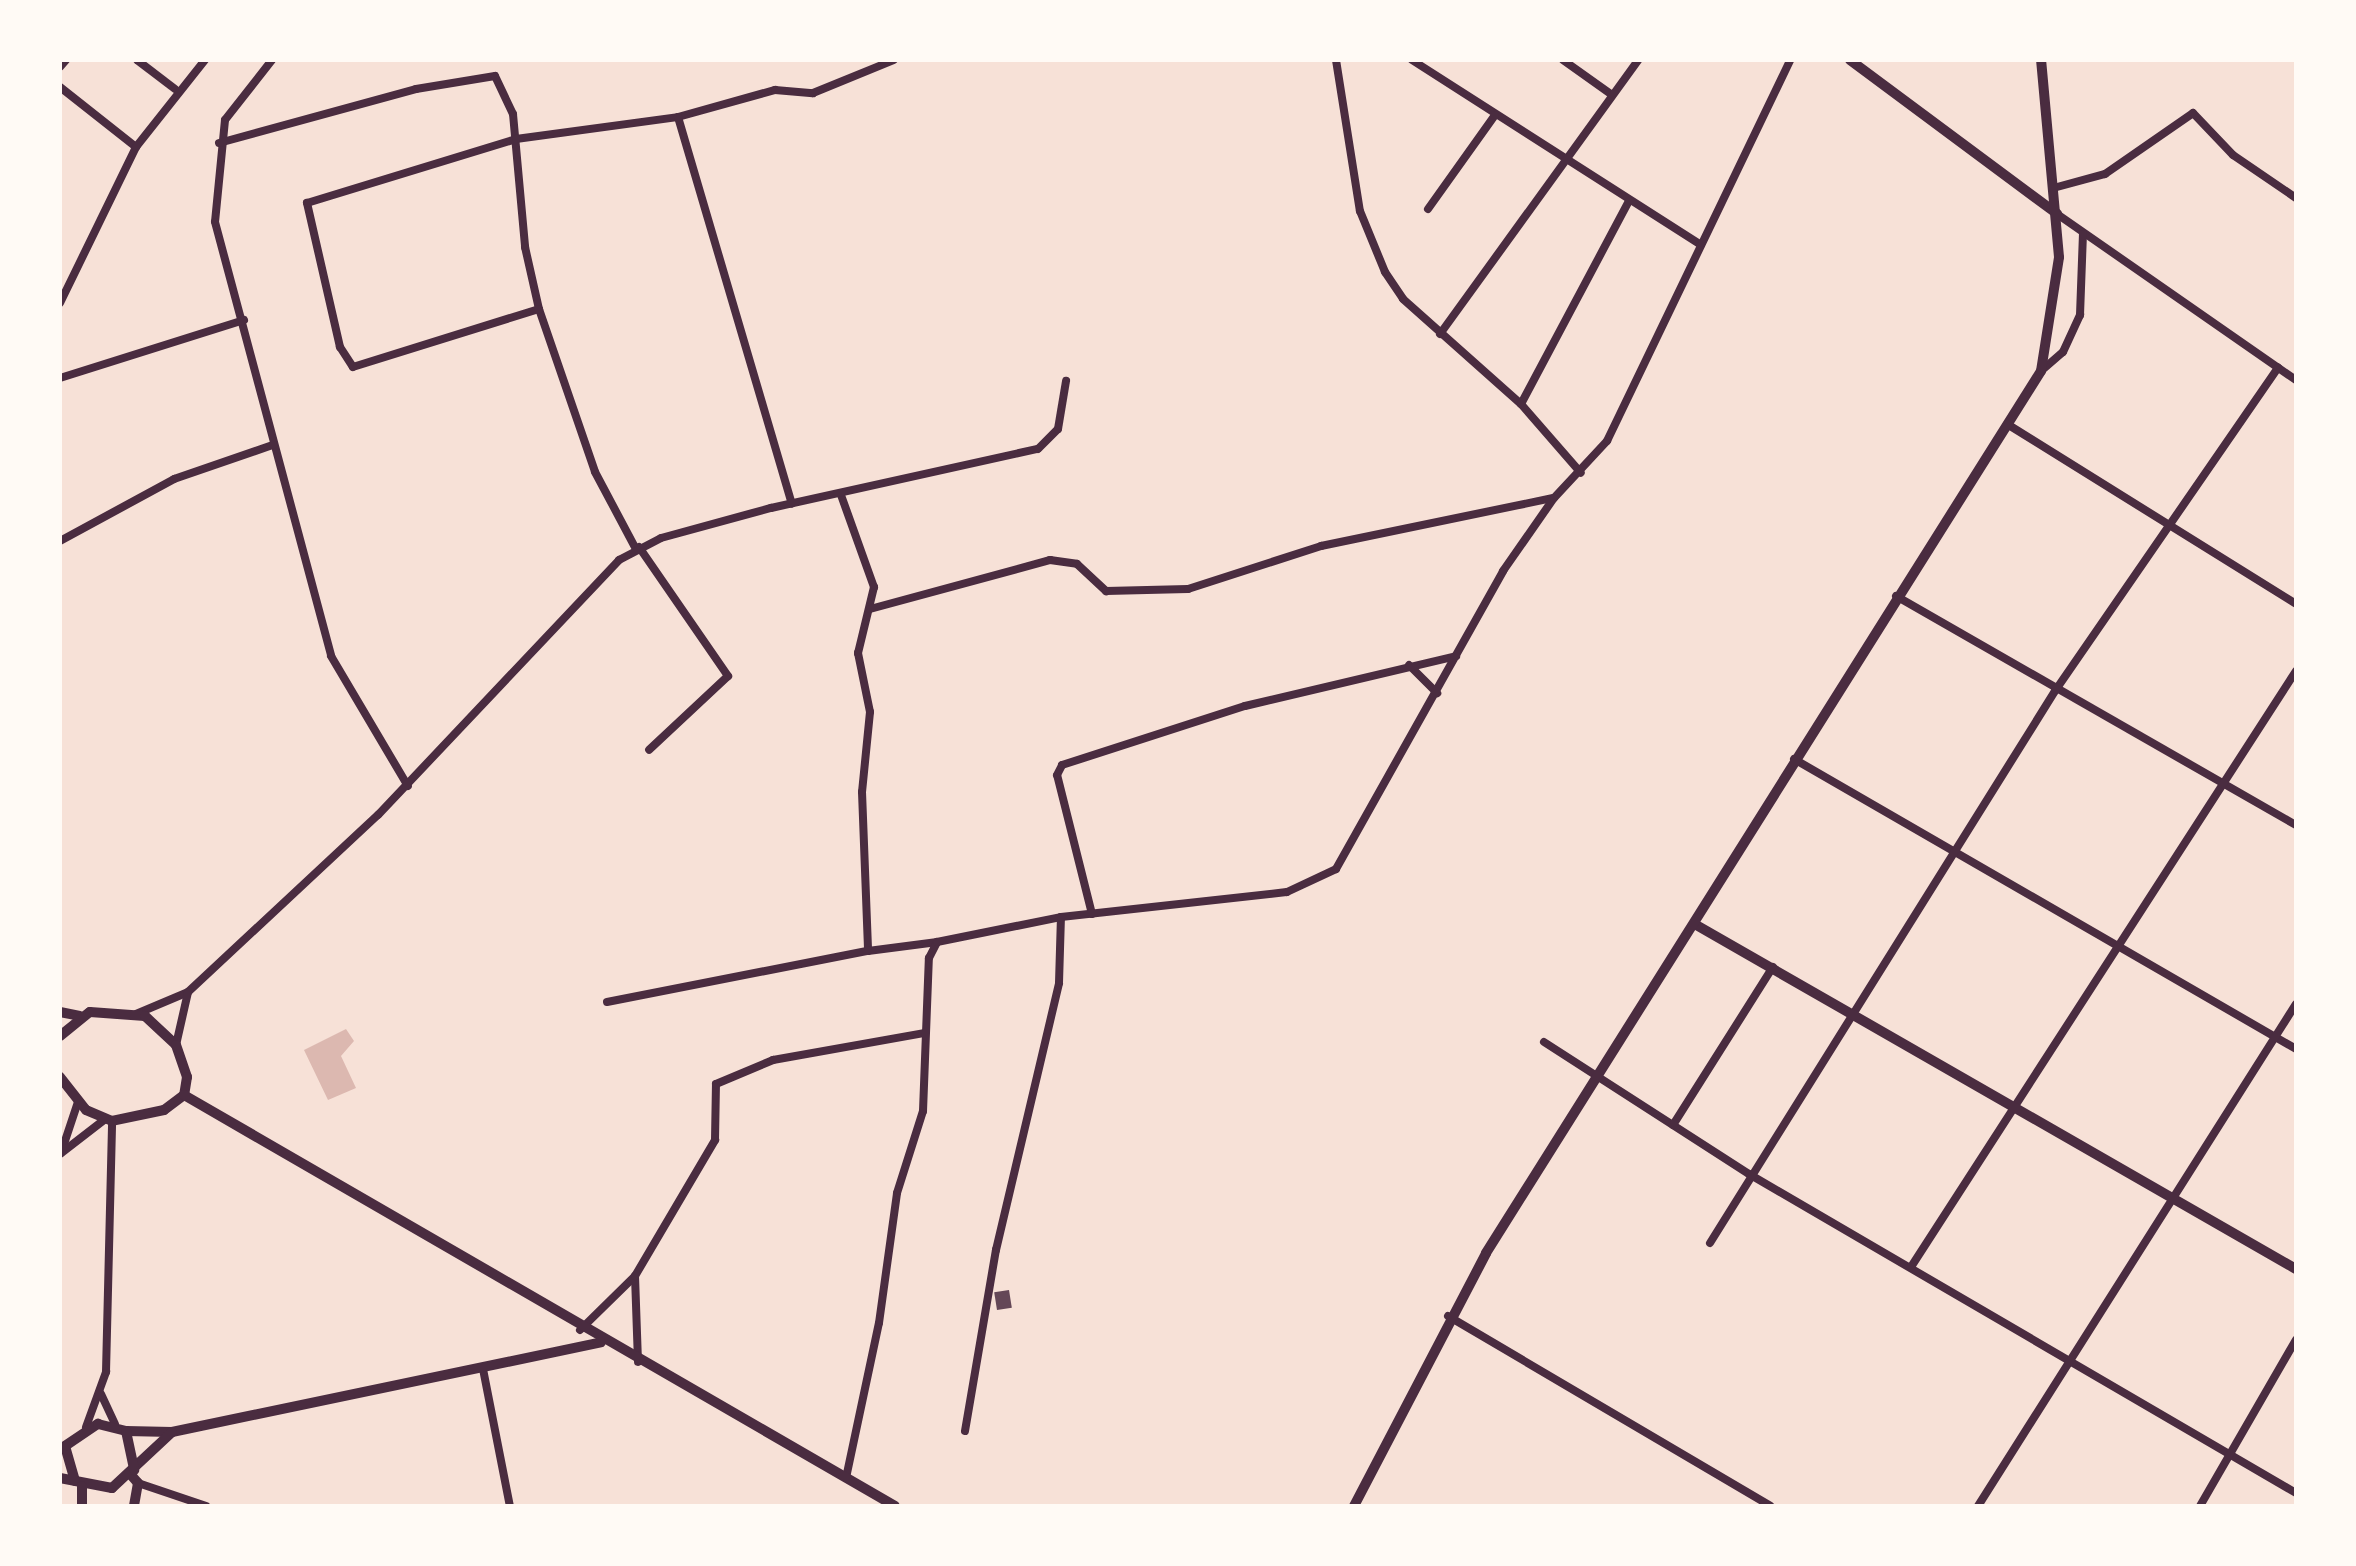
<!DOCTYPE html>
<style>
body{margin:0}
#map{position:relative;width:2356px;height:1566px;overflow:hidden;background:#f7e1d7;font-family:Overpass,sans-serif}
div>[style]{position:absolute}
.water>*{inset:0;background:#dcb8b0}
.building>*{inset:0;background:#644757;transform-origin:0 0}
.minor>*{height:8px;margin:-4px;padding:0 4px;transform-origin:4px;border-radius:4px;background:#4a2c40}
.tertiary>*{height:10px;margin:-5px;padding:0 5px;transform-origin:5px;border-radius:5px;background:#4a2c40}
span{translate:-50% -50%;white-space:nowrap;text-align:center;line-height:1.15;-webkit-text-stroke:6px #fffaf5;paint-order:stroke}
.frame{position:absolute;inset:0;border:62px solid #fffaf5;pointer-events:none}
</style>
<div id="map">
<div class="water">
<i style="clip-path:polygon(346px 1029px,354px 1041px,341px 1056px,356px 1088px,328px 1100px,304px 1050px)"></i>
</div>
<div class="building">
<i style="left:1009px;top:1290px;width:18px;height:15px;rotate:81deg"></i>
</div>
<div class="minor">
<i style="left:137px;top:60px;width:48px;rotate:37.3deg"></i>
<i style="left:272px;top:60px;width:76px;rotate:128.1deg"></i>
<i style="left:225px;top:120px;width:102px;rotate:95.6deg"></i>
<i style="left:215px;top:222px;width:449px;rotate:75deg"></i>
<i style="left:331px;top:656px;width:151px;rotate:59.4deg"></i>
<i style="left:1336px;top:60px;width:153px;rotate:81deg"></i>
<i style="left:1360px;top:211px;width:66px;rotate:67.7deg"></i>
<i style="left:1385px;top:272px;width:32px;rotate:56deg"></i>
<i style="left:1403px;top:299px;width:158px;rotate:41.7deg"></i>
<i style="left:1521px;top:404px;width:91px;rotate:49deg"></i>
<i style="left:1412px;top:60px;width:343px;rotate:32.6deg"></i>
<i style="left:1563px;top:60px;width:60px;rotate:35.5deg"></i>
<i style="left:60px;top:67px;width:9px;rotate:-49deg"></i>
<i style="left:60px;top:87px;width:97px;rotate:38.3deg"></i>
<i style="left:678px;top:117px;width:101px;rotate:-15.6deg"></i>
<i style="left:775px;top:90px;width:38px;rotate:5deg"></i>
<i style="left:813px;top:93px;width:87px;rotate:-22.2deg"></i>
<i style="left:219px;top:143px;width:204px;rotate:-15.3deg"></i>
<i style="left:416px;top:89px;width:80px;rotate:-9.3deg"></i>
<i style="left:495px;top:76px;width:42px;rotate:64.7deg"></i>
<i style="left:513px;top:114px;width:134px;rotate:84.8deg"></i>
<i style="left:525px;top:247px;width:64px;rotate:77.3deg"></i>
<i style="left:539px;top:309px;width:172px;rotate:71deg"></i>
<i style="left:595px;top:472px;width:87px;rotate:62deg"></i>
<i style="left:2057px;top:187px;width:50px;rotate:-15.2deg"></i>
<i style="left:2105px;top:174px;width:107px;rotate:-34.7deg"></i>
<i style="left:2193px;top:113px;width:58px;rotate:46.4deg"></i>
<i style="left:2233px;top:155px;width:76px;rotate:34.3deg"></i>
<i style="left:1428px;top:209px;width:115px;rotate:-54.5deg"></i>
<i style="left:2057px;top:214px;width:291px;rotate:34.8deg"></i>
<i style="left:60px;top:303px;width:174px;rotate:-64deg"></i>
<i style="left:136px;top:147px;width:111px;rotate:-51.6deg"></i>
<i style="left:539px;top:309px;width:195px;rotate:162.7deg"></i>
<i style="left:353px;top:367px;width:24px;rotate:-123deg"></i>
<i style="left:340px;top:347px;width:148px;rotate:-102.9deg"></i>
<i style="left:307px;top:203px;width:219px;rotate:-17deg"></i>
<i style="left:516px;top:139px;width:163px;rotate:-7.7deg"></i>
<i style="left:678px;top:117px;width:403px;rotate:73.6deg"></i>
<i style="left:1440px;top:334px;width:338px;rotate:-54.1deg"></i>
<i style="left:2041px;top:371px;width:29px;rotate:-41deg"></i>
<i style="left:2063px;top:352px;width:41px;rotate:-65.3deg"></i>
<i style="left:2080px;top:315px;width:81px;rotate:-87.9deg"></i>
<i style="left:60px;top:378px;width:193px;rotate:-17.5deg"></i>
<i style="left:1521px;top:404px;width:230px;rotate:-62deg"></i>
<i style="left:2007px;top:424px;width:340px;rotate:31.9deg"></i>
<i style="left:841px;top:495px;width:98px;rotate:70.3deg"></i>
<i style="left:874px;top:587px;width:68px;rotate:103.6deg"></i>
<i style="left:858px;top:653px;width:60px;rotate:78.5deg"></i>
<i style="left:870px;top:712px;width:80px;rotate:95.7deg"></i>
<i style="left:862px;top:792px;width:159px;rotate:87.8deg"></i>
<i style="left:868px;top:951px;width:70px;rotate:-7.4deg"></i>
<i style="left:60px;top:541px;width:130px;rotate:-28.5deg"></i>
<i style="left:174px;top:479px;width:105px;rotate:-19deg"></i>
<i style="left:639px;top:547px;width:157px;rotate:55.4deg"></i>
<i style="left:728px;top:676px;width:108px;rotate:136.9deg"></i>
<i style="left:1896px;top:596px;width:461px;rotate:29.8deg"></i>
<i style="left:870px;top:609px;width:187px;rotate:-15.2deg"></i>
<i style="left:1050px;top:560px;width:27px;rotate:8deg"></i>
<i style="left:1077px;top:564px;width:40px;rotate:43deg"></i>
<i style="left:1106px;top:591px;width:82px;rotate:-1.4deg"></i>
<i style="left:1188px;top:589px;width:140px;rotate:-17.9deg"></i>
<i style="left:1321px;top:546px;width:237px;rotate:-11.7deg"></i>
<i style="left:1409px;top:665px;width:40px;rotate:45deg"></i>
<i style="left:1794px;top:759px;width:580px;rotate:30.01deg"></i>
<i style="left:1092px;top:914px;width:143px;rotate:-104.1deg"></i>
<i style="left:1057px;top:775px;width:11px;rotate:-63deg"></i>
<i style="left:1062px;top:765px;width:192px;rotate:-17.9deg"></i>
<i style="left:1245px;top:706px;width:217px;rotate:-13.3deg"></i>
<i style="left:607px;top:1002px;width:266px;rotate:-11.1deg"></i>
<i style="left:136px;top:1014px;width:56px;rotate:-22.9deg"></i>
<i style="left:188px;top:992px;width:260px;rotate:-43deg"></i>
<i style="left:378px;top:815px;width:351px;rotate:-46.6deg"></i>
<i style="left:619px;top:560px;width:47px;rotate:-27.6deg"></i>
<i style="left:661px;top:538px;width:114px;rotate:-15.3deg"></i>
<i style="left:771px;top:508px;width:273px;rotate:-12.5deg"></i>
<i style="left:1038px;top:449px;width:28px;rotate:-45deg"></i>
<i style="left:1058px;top:429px;width:49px;rotate:-80.5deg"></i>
<i style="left:1544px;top:1042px;width:244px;rotate:32.8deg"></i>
<i style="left:1749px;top:1174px;width:633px;rotate:30.25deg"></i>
<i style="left:176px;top:1045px;width:54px;rotate:-77.2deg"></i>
<i style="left:1673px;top:1125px;width:187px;rotate:-57.7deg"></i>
<i style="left:61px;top:1153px;width:54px;rotate:-71.6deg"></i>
<i style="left:60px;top:1154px;width:56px;rotate:-37.7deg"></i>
<i style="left:1710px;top:1243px;width:651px;rotate:-57.99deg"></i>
<i style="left:2055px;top:691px;width:393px;rotate:-55.4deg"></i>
<i style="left:1911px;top:1267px;width:710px;rotate:-57.14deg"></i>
<i style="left:635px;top:1276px;width:86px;rotate:88deg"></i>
<i style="left:1448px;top:1316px;width:374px;rotate:30.5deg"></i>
<i style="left:580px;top:1330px;width:77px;rotate:-44.5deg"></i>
<i style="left:635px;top:1276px;width:158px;rotate:-59.5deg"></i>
<i style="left:715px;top:1140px;width:56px;rotate:-89deg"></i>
<i style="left:716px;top:1084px;width:62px;rotate:-22.8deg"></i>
<i style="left:773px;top:1060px;width:153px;rotate:-10.1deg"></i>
<i style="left:483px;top:1369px;width:140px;rotate:78.9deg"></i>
<i style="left:101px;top:1394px;width:33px;rotate:65deg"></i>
<i style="left:86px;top:1427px;width:59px;rotate:-70deg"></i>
<i style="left:106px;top:1372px;width:251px;rotate:-88.6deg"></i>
<i style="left:965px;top:1431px;width:184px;rotate:-80.3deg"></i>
<i style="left:996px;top:1250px;width:274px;rotate:-76.7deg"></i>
<i style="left:1059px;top:983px;width:66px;rotate:-88.3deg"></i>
<i style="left:846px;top:1478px;width:158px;rotate:-78deg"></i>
<i style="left:879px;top:1323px;width:131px;rotate:-82.1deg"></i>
<i style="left:897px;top:1193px;width:86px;rotate:-72.4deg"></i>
<i style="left:923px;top:1111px;width:153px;rotate:-87.8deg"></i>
<i style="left:929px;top:958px;width:18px;rotate:-63deg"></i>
<i style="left:937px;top:942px;width:126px;rotate:-11.4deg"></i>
<i style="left:1061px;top:917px;width:227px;rotate:-6.3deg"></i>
<i style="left:1287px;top:892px;width:54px;rotate:-25.1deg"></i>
<i style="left:1336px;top:869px;width:342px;rotate:-60.7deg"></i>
<i style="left:1503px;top:571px;width:89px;rotate:-55.1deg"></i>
<i style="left:1554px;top:498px;width:78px;rotate:-47.1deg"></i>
<i style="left:1607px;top:441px;width:423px;rotate:-64.3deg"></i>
<i style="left:138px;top:1483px;width:72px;rotate:18.7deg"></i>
<i style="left:1978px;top:1506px;width:594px;rotate:-57.65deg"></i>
<i style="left:2200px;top:1506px;width:192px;rotate:-60deg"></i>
</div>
<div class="tertiary">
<i style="left:1850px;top:60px;width:258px;rotate:36.6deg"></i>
<i style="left:1698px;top:926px;width:689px;rotate:29.84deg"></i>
<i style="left:60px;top:1012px;width:20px;rotate:11deg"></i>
<i style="left:60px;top:1036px;width:38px;rotate:-39deg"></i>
<i style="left:90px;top:1012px;width:55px;rotate:4.2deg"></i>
<i style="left:145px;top:1016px;width:42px;rotate:43.1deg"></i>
<i style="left:176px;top:1045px;width:34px;rotate:71deg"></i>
<i style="left:187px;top:1077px;width:18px;rotate:99deg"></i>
<i style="left:184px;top:1095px;width:25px;rotate:143deg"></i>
<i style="left:164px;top:1110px;width:53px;rotate:168.1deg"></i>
<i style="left:112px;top:1121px;width:28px;rotate:-157deg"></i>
<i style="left:86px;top:1110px;width:42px;rotate:-128.2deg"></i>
<i style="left:184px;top:1095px;width:821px;rotate:30.03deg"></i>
<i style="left:126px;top:1431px;width:46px;rotate:1.2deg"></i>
<i style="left:172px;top:1432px;width:438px;rotate:-11.8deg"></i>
<i style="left:131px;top:1475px;width:11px;rotate:49deg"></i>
<i style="left:138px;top:1483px;width:23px;rotate:100deg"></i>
<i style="left:60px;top:1478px;width:53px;rotate:10.9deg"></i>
<i style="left:112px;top:1488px;width:82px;rotate:-43deg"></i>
<i style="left:75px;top:1481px;width:36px;rotate:-106deg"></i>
<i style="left:65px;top:1446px;width:40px;rotate:-34deg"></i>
<i style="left:98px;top:1424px;width:29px;rotate:14deg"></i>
<i style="left:126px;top:1431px;width:40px;rotate:78deg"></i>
<i style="left:82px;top:1506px;width:20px;rotate:-90deg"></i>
<i style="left:1354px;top:1506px;width:285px;rotate:-62.4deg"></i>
<i style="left:1486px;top:1253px;width:1042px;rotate:-57.82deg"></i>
<i style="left:2041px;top:371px;width:115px;rotate:-81deg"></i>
<i style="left:2059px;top:257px;width:198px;rotate:-95.2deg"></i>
</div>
<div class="frame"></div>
</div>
